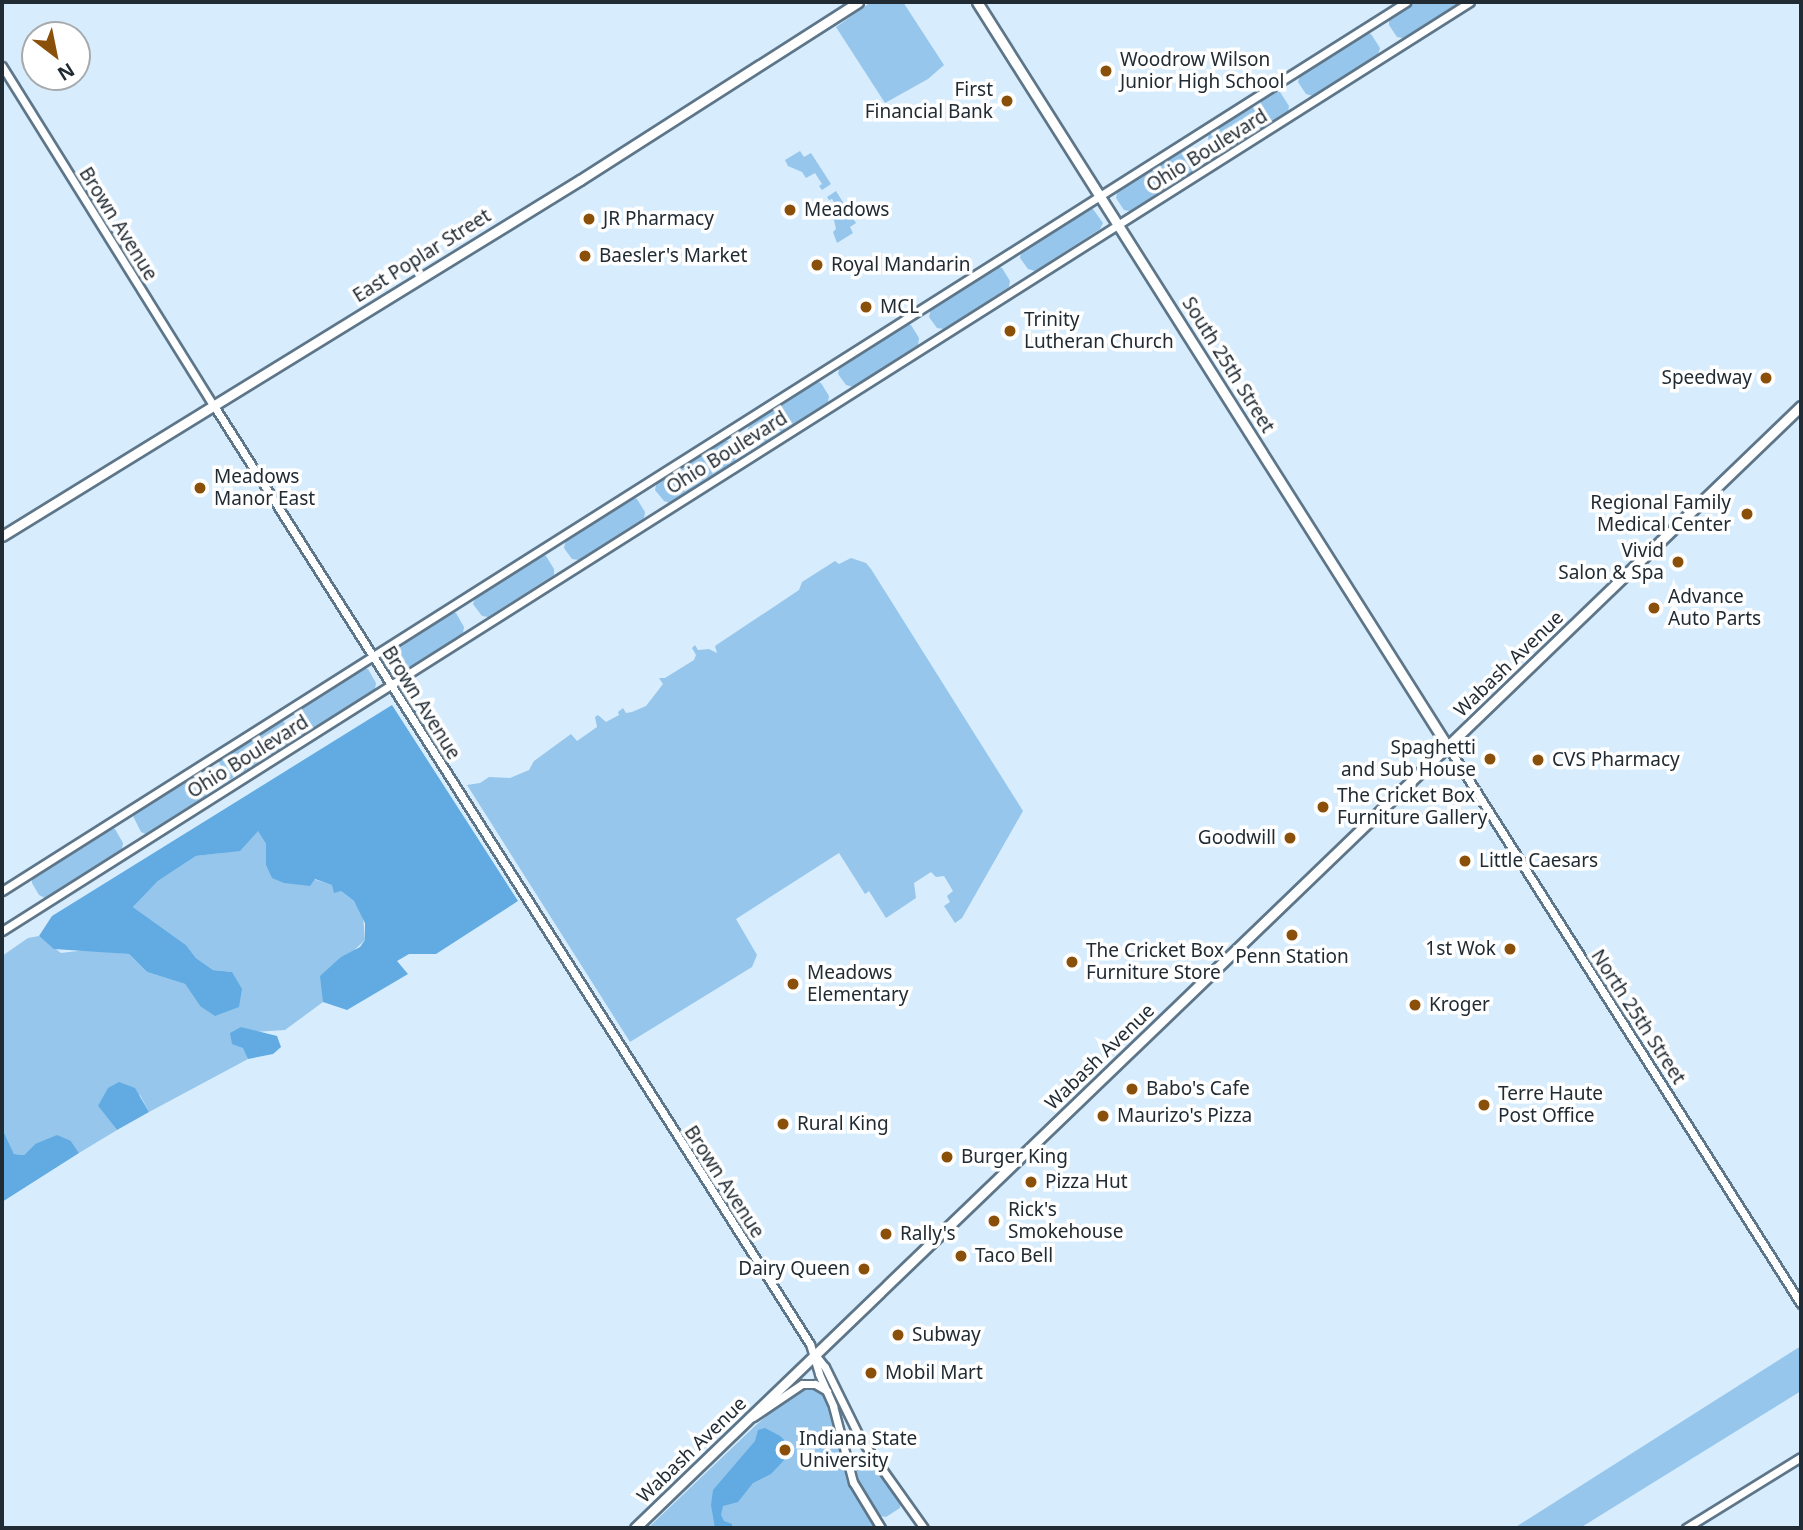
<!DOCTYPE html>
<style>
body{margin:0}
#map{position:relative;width:1803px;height:1530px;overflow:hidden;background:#d7ecfd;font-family:"Noto Sans",sans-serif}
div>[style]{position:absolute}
.green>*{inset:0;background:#96c6eb}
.forest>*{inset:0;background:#61abe2}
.roads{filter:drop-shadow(2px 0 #5e7689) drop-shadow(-2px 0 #5e7689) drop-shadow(0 2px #5e7689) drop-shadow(0 -2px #5e7689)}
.minor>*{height:7px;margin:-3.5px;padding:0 3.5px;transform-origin:3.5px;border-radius:3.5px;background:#fff}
.major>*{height:9px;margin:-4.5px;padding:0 4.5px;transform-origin:4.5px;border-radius:4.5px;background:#fff}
.dots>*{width:19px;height:19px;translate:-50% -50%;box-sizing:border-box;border:4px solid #fff;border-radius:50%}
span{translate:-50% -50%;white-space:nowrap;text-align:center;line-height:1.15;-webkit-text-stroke:7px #fff;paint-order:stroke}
.poi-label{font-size:19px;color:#212b33}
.left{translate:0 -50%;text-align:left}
.right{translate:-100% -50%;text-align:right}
.street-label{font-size:19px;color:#212b33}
.frame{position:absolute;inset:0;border:4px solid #212b33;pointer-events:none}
.north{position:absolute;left:21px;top:21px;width:70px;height:70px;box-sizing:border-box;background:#fff;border:2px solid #a6aaad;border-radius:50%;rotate:148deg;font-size:19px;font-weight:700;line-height:28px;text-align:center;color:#212b33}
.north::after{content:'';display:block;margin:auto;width:24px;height:32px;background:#8a5009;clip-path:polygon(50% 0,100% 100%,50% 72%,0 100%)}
</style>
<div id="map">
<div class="green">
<i style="clip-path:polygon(871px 2px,903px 2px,944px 65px,928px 79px,885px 103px,836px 27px)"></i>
<i style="clip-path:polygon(1414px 2px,1461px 2px,1403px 38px,1397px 37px,1389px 25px,1389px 19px)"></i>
<i style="clip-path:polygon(1365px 32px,1371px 34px,1380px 48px,1378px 54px,1313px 96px,1306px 94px,1298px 82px,1300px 74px)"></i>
<i style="clip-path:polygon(1275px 90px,1280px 92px,1289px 106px,1288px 112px,1222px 154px,1215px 152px,1208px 140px,1209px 132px)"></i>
<i style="clip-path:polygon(1183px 148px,1194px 156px,1198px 163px,1196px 169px,1130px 211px,1124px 210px,1116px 198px,1118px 189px)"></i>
<i style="clip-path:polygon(800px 151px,804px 157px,811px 153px,831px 184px,822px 190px,819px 186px,822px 184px,815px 173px,806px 178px,802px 172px,788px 166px,785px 160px)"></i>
<i style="clip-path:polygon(836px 191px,856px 223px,850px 227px,853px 233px,837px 243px,833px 232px,836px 229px,833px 216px,840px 211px,832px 199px,829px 200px,827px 197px)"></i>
<i style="clip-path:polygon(1088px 208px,1093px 209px,1103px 223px,1100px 229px,1035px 271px,1028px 269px,1020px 258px,1022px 249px)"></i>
<i style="clip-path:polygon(997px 266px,1002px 268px,1010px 281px,1009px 287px,944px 329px,937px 328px,929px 317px,931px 308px)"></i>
<i style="clip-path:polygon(906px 324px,911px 325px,919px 338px,918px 345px,853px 387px,846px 385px,838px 374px,840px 365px)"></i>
<i style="clip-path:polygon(815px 381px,821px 383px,829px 396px,828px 402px,762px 444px,756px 443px,747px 431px,750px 423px)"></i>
<i style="clip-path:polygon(723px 440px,728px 441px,736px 455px,735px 461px,670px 503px,664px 501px,655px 490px,657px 481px)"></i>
<i style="clip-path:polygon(632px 497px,637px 499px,645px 512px,644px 518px,579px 560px,572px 559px,564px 548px,566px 539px)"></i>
<i style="clip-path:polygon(541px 554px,546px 556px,554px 569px,554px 575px,488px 617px,482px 616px,473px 604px,476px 596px)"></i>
<i style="clip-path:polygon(851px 558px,866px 563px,871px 569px,1023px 811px,962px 918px,955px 923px,944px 906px,950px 902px,947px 896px,953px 891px,944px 876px,936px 877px,931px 872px,914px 883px,916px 898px,886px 918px,869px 891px,865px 894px,839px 853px,736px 919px,757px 955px,752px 967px,630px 1042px,467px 785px,480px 783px,489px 777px,510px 778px,529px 770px,534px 761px,571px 734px,577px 741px,597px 727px,595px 717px,598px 715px,606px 722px,619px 715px,618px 712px,623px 708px,626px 713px,632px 712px,646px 706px,663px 684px,659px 678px,665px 678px,694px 660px,696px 655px,692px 648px,695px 645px,698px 650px,709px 649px,717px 653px,715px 646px,799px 590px,802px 582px,835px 561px,839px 564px)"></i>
<i style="clip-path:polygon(450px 612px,456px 613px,464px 627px,463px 633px,400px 673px,393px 669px,387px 652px)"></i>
<i style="clip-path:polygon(362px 668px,368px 669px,376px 683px,375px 689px,312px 729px,309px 727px,299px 708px)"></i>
<i style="clip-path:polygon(279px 720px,284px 722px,293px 735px,292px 741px,231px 779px,227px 778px,218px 760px)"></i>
<i style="clip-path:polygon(194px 774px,204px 782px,207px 795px,146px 834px,141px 832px,132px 814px)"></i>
<i style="clip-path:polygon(110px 828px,115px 829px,123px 843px,122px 849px,45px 898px,39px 895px,32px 883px,32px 877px)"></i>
<i style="clip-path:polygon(258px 830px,266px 844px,266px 865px,333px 885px,354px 901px,363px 915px,365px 940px,349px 955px,341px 957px,323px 1002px,285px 1030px,253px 1032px,241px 1027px,248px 1059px,149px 1112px,140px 1095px,98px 1106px,117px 1130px,79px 1153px,71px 1141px,35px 1144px,24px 1155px,14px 1154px,2px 1128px,2px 956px,28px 938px,39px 936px,61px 953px,86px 950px,129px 954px,147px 972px,185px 984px,200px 1006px,232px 972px,213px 970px,196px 958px,186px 945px,133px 907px,158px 881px,196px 856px,221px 853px)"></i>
<i style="clip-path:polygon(1801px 1346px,1801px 1391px,1580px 1528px,1514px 1528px)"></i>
<i style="clip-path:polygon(809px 1386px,817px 1388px,828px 1400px,853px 1487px,877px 1528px,648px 1528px,755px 1426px,796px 1391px)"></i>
<i style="clip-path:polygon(863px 1459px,871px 1461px,901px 1501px,900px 1508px,886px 1517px,876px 1515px,861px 1488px,853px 1467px)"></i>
</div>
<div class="forest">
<i style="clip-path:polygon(392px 705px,518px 901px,436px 954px,409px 954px,397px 961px,408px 974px,347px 1010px,323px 1002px,320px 976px,341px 957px,360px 947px,365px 940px,365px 923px,354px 901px,341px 891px,334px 893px,332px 885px,315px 879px,310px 886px,284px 883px,272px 878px,266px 865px,266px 844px,258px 831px,240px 851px,196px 856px,158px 881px,133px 907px,186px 945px,196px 958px,213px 970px,232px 972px,242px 989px,239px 1007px,215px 1016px,200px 1006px,185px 984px,147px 972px,129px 954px,54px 949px,39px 936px,52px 916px)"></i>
<i style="clip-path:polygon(241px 1027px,277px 1036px,281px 1047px,273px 1054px,248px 1059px,243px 1048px,232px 1044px,230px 1033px)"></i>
<i style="clip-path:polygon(119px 1082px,135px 1088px,149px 1112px,117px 1130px,98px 1106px,108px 1088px)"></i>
<i style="clip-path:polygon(2px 1128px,14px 1154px,24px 1155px,35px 1144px,57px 1135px,71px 1141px,79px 1153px,2px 1202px)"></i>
<i style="clip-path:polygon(765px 1428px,780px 1436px,795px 1450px,794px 1455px,787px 1457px,771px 1474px,753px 1483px,738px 1502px,723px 1506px,721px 1515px,724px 1521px,732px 1524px,732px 1528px,715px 1528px,711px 1505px,713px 1490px,755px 1441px,758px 1430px)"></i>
</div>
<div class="roads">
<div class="minor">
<i style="left:2px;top:66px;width:401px;rotate:58.1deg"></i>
<i style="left:214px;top:406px;width:1111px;rotate:57.57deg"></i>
<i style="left:810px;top:1344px;width:31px;rotate:73deg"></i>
<i style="left:819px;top:1374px;width:35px;rotate:66deg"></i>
<i style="left:833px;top:1406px;width:79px;rotate:75.3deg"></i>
<i style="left:853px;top:1482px;width:54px;rotate:58.7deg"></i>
<i style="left:1448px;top:747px;width:659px;rotate:57.64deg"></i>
<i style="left:2px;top:891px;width:1662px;rotate:-32.34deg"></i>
<i style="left:2px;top:931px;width:1737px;rotate:-32.33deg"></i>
<i style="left:816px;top:1356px;width:14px;rotate:51deg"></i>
<i style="left:825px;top:1367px;width:79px;rotate:63.8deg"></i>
<i style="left:860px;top:1438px;width:110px;rotate:54.6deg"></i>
<i style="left:753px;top:1417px;width:59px;rotate:-34deg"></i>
<i style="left:802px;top:1384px;width:13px"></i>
<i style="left:815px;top:1384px;width:14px;rotate:30deg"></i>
<i style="left:1686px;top:1528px;width:135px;rotate:-31.7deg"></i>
</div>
<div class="major">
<i style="left:977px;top:2px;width:881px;rotate:57.7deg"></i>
<i style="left:2px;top:536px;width:679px;rotate:-31.63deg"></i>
<i style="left:580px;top:180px;width:330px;rotate:-32.6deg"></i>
<i style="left:635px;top:1528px;width:1618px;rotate:-43.9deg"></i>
</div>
</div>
<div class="dots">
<i style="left:1106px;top:71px;background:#8a5009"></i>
<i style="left:1007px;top:101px;background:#8a5009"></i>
<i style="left:790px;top:210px;background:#8a5009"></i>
<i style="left:589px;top:219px;background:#8a5009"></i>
<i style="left:585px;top:256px;background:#8a5009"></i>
<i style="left:817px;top:265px;background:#8a5009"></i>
<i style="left:866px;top:307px;background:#8a5009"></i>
<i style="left:1010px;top:331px;background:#8a5009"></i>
<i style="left:1766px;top:378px;background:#8a5009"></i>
<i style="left:200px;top:488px;background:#8a5009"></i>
<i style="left:1747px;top:514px;background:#8a5009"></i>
<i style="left:1678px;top:562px;background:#8a5009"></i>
<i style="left:1654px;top:608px;background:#8a5009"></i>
<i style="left:1490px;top:759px;background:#8a5009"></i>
<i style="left:1538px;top:760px;background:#8a5009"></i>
<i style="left:1323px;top:807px;background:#8a5009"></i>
<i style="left:1290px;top:838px;background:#8a5009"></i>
<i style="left:1465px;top:861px;background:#8a5009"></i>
<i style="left:1292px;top:935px;background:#8a5009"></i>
<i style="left:1510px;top:949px;background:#8a5009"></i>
<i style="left:1072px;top:962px;background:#8a5009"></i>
<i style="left:793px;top:984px;background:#8a5009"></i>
<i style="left:1415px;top:1005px;background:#8a5009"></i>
<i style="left:1132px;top:1089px;background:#8a5009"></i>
<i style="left:1484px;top:1105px;background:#8a5009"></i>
<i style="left:1103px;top:1116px;background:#8a5009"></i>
<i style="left:783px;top:1124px;background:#8a5009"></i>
<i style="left:947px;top:1157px;background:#8a5009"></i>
<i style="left:1031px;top:1182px;background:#8a5009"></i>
<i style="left:994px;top:1221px;background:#8a5009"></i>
<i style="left:886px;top:1234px;background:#8a5009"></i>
<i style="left:961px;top:1256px;background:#8a5009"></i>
<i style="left:864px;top:1269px;background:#8a5009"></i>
<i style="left:898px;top:1335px;background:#8a5009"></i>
<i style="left:871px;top:1373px;background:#8a5009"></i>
<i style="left:785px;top:1450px;background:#8a5009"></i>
</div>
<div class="poi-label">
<span class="left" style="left:1120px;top:71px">Woodrow Wilson<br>Junior High School</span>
<span class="right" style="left:993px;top:101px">First<br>Financial Bank</span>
<span class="left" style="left:804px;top:210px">Meadows</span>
<span class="left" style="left:603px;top:219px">JR Pharmacy</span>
<span class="left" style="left:599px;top:256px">Baesler's Market</span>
<span class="left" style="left:831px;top:265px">Royal Mandarin</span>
<span class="left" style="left:880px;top:307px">MCL</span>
<span class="left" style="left:1024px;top:331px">Trinity<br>Lutheran Church</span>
<span class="right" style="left:1752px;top:378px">Speedway</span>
<span class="left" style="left:214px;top:488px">Meadows<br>Manor East</span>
<span class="right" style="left:1731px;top:514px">Regional Family<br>Medical Center</span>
<span class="right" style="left:1664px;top:562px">Vivid<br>Salon &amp; Spa</span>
<span class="left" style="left:1668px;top:608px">Advance<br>Auto Parts</span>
<span class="right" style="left:1476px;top:759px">Spaghetti<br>and Sub House</span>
<span class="left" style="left:1552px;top:760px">CVS Pharmacy</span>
<span class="left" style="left:1337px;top:807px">The Cricket Box<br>Furniture Gallery</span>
<span class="right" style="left:1276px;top:838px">Goodwill</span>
<span class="left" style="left:1479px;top:861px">Little Caesars</span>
<span class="right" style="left:1496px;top:949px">1st Wok</span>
<span class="left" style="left:1086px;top:962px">The Cricket Box<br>Furniture Store</span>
<span style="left:1292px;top:957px">Penn Station</span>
<span class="left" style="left:807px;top:984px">Meadows<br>Elementary</span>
<span class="left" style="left:1429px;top:1005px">Kroger</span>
<span class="left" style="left:1146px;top:1089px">Babo's Cafe</span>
<span class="left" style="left:1498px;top:1105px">Terre Haute<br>Post Office</span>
<span class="left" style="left:1117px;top:1116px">Maurizo's Pizza</span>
<span class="left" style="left:797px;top:1124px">Rural King</span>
<span class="left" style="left:961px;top:1157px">Burger King</span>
<span class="left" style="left:1045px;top:1182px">Pizza Hut</span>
<span class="left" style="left:1008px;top:1221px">Rick's<br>Smokehouse</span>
<span class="left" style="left:900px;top:1234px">Rally's</span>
<span class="left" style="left:975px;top:1256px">Taco Bell</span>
<span class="right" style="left:850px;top:1269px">Dairy Queen</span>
<span class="left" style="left:912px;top:1335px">Subway</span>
<span class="left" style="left:885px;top:1373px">Mobil Mart</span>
<span class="left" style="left:799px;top:1450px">Indiana State<br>University</span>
</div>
<div class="street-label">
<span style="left:1207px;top:151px;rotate:-32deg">Ohio Boulevard</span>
<span style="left:118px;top:224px;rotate:58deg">Brown Avenue</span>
<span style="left:422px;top:256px;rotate:-32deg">East Poplar Street</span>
<span style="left:1228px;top:365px;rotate:58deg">South 25th Street</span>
<span style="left:727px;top:453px;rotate:-32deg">Ohio Boulevard</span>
<span style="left:1509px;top:664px;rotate:-44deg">Wabash Avenue</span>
<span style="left:421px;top:703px;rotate:58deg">Brown Avenue</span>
<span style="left:248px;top:757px;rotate:-32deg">Ohio Boulevard</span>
<span style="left:1638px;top:1017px;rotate:57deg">North 25th Street</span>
<span style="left:1100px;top:1057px;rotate:-44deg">Wabash Avenue</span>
<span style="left:724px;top:1182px;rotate:57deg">Brown Avenue</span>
<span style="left:692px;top:1450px;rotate:-44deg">Wabash Avenue</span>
</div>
<div class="frame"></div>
<div class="north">N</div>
</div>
